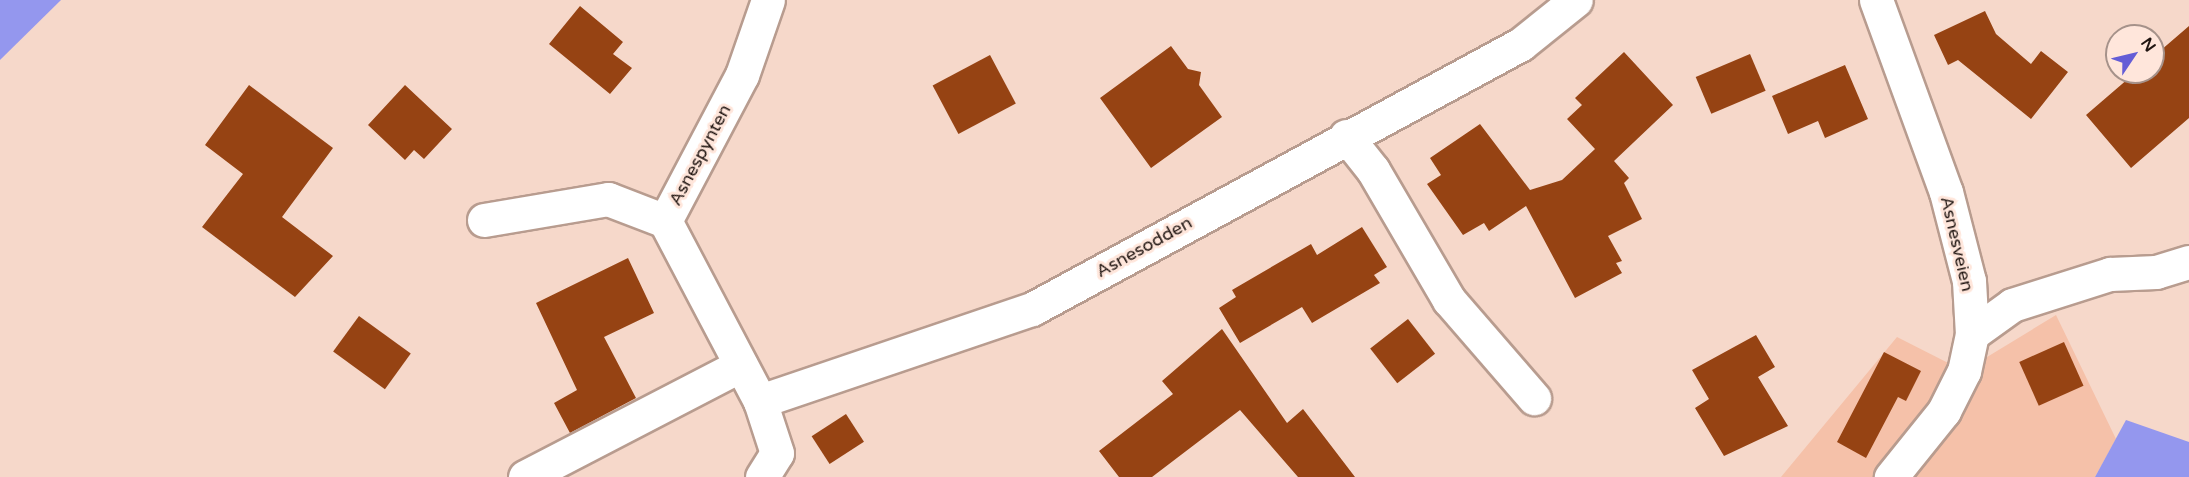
<!DOCTYPE html>
<style>
body{margin:0}
#map{position:relative;width:2189px;height:477px;overflow:hidden;background:#f6d8ca;font-family:"Varela Round",sans-serif}
div>[style]{position:absolute}
.green>*{inset:0;background:#f5c1a9}
.water>*{inset:0;background:#9497ee}
.building>*{inset:0;background:#964313;transform-origin:0 0}
.roads{filter:drop-shadow(2px 0 #b89c8f) drop-shadow(-2px 0 #b89c8f) drop-shadow(0 2px #b89c8f) drop-shadow(0 -2px #b89c8f)}
.minor>*{height:33px;margin:-16.5px;padding:0 16.5px;transform-origin:16.5px;border-radius:16.5px;background:#fff}
span{translate:-50% -50%;white-space:nowrap;text-align:center;line-height:1.15;-webkit-text-stroke:6px #ffe6db;paint-order:stroke}
.street-label{font-size:18px;color:#201511}
.north{position:absolute;left:2105px;top:24px;width:60px;height:60px;box-sizing:border-box;background:#ffe6db;border:2px solid #a6928a;border-radius:50%;rotate:55deg;font-size:16px;font-weight:700;line-height:24px;text-align:center;color:#201511}
.north::after{content:'';display:block;margin:auto;width:21px;height:27px;background:#645dd6;clip-path:polygon(50% 0,100% 100%,50% 72%,0 100%)}
</style>
<div id="map">
<div class="green">
<i style="clip-path:polygon(2056px 315px,2116px 439px,2095px 477px,1781px 477px,1897px 337px,1964px 371px)"></i>
</div>
<div class="water">
<i style="clip-path:polygon(0 0,61px 0,0 60px)"></i>
<i style="clip-path:polygon(2126px 420px,2189px 442px,2189px 477px,2095px 477px)"></i>
</div>
<div class="building">
<i style="clip-path:polygon(580px 6px,623px 42px,613px 54px,632px 68px,610px 94px,549px 44px)"></i>
<i style="clip-path:polygon(1985px 11px,1996px 34px,2031px 64px,2041px 51px,2068px 72px,2031px 119px,1958px 60px,1948px 65px,1934px 35px)"></i>
<i style="clip-path:polygon(2189px 26px,2189px 118px,2131px 168px,2086px 115px,2136px 72px,2153px 72px,2153px 57px)"></i>
<i style="clip-path:polygon(1171px 46px,1188px 69px,1201px 72px,1199px 85px,1222px 117px,1151px 168px,1100px 98px)"></i>
<i style="clip-path:polygon(1624px 52px,1673px 105px,1614px 161px,1629px 178px,1624px 183px,1642px 219px,1608px 236px,1622px 261px,1616px 263px,1622px 273px,1575px 298px,1526px 206px,1489px 231px,1484px 223px,1463px 235px,1427px 184px,1441px 175px,1430px 158px,1480px 124px,1530px 190px,1562px 180px,1595px 149px,1567px 119px,1582px 105px,1575px 98px)"></i>
<i style="left:1750px;top:54px;width:40px;height:59px;rotate:67deg"></i>
<i style="left:990px;top:55px;width:55px;height:65px;rotate:62deg"></i>
<i style="clip-path:polygon(1845px 65px,1868px 119px,1825px 138px,1818px 121px,1788px 134px,1772px 96px)"></i>
<i style="clip-path:polygon(249px 85px,333px 148px,282px 217px,333px 256px,295px 297px,202px 227px,243px 174px,205px 145px)"></i>
<i style="clip-path:polygon(405px 85px,452px 129px,424px 159px,414px 150px,405px 160px,368px 125px)"></i>
<i style="clip-path:polygon(1362px 227px,1387px 267px,1374px 275px,1380px 283px,1312px 323px,1302px 307px,1240px 343px,1219px 308px,1236px 297px,1232px 290px,1311px 244px,1317px 255px)"></i>
<i style="clip-path:polygon(628px 258px,654px 313px,604px 337px,636px 398px,570px 433px,554px 403px,577px 390px,536px 303px)"></i>
<i style="left:359px;top:316px;width:64px;height:44px;rotate:36deg"></i>
<i style="left:1408px;top:319px;width:44px;height:48px;rotate:52deg"></i>
<i style="clip-path:polygon(1222px 329px,1287px 423px,1303px 409px,1355px 477px,1298px 477px,1240px 410px,1152px 477px,1119px 477px,1099px 451px,1173px 394px,1162px 381px)"></i>
<i style="clip-path:polygon(1756px 335px,1775px 367px,1758px 377px,1788px 426px,1724px 456px,1695px 408px,1709px 399px,1692px 370px)"></i>
<i style="left:2064px;top:342px;width:48px;height:49px;rotate:66deg"></i>
<i style="clip-path:polygon(1884px 352px,1921px 371px,1906px 401px,1898px 397px,1866px 458px,1837px 442px)"></i>
<i style="left:846px;top:414px;width:33px;height:41px;rotate:57deg"></i>
</div>
<div class="roads">
<div class="minor">
<i style="left:1876px;top:0;width:204px;rotate:70deg"></i>
<i style="left:1946px;top:192px;width:92px;rotate:75.5deg"></i>
<i style="left:1969px;top:281px;width:53px;rotate:86.8deg"></i>
<i style="left:1972px;top:334px;width:38px;rotate:102deg"></i>
<i style="left:1964px;top:371px;width:45px;rotate:116.6deg"></i>
<i style="left:1944px;top:411px;width:85px;rotate:128.8deg"></i>
<i style="left:1346px;top:136px;width:43px;rotate:51.5deg"></i>
<i style="left:1373px;top:170px;width:151px;rotate:59.7deg"></i>
<i style="left:1449px;top:300px;width:130px;rotate:49.1deg"></i>
<i style="left:484px;top:220px;width:126px;rotate:-9.6deg"></i>
<i style="left:608px;top:199px;width:61px;rotate:21.1deg"></i>
<i style="left:1972px;top:334px;width:49px;rotate:-35.9deg"></i>
<i style="left:2012px;top:305px;width:103px;rotate:-17.6deg"></i>
<i style="left:2110px;top:274px;width:46px;rotate:-2.5deg"></i>
<i style="left:2156px;top:272px;width:34px;rotate:-17deg"></i>
<i style="left:760px;top:401px;width:287px;rotate:-18.7deg"></i>
<i style="left:1032px;top:309px;width:556px;rotate:-28.45deg"></i>
<i style="left:1521px;top:44px;width:70px;rotate:-38.7deg"></i>
<i style="left:525px;top:477px;width:243px;rotate:-27.4deg"></i>
<i style="left:762px;top:477px;width:28px;rotate:-58deg"></i>
<i style="left:777px;top:453px;width:55px;rotate:-108.1deg"></i>
<i style="left:760px;top:401px;width:204px;rotate:-117.8deg"></i>
<i style="left:665px;top:221px;width:165px;rotate:-62.2deg"></i>
<i style="left:742px;top:75px;width:79px;rotate:-70.9deg"></i>
</div>
</div>
<div class="street-label">
<span style="left:700px;top:155px;rotate:-62deg">Asnespynten</span>
<span style="left:1957px;top:244px;rotate:77deg">Asnesveien</span>
<span style="left:1144px;top:247px;rotate:-29deg">Asnesodden</span>
</div>
<div class="north">N</div>
</div>
